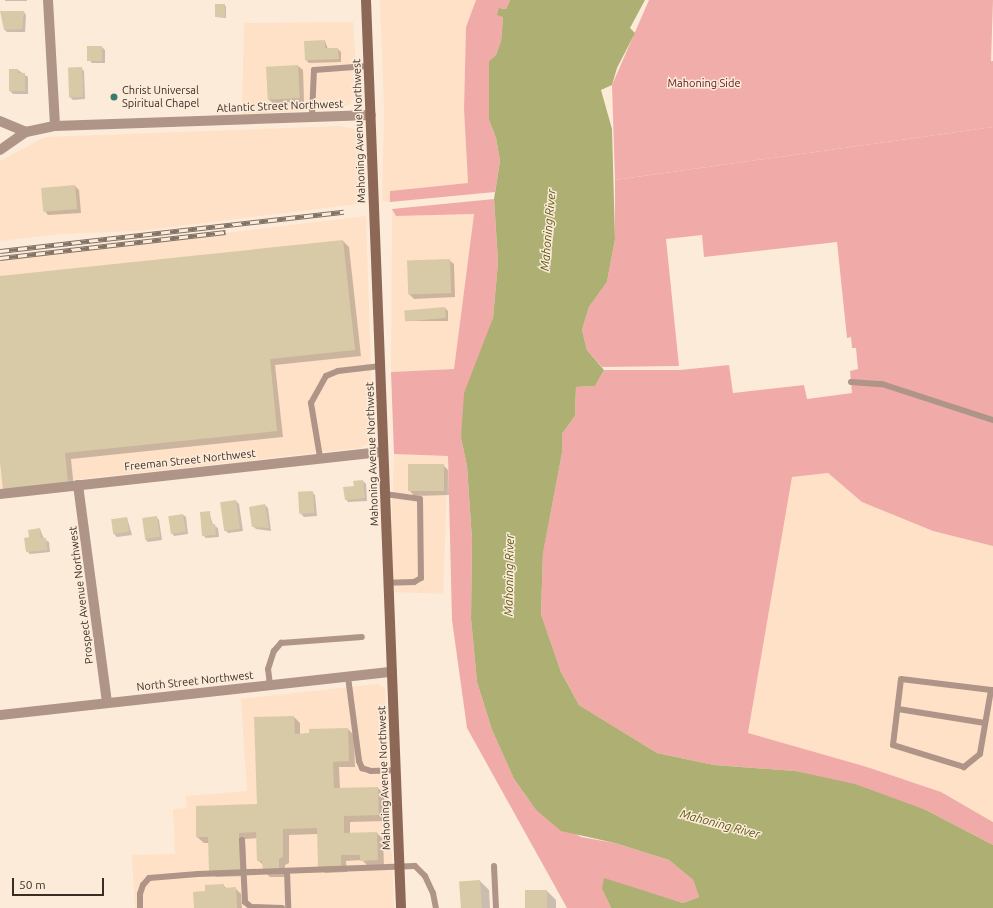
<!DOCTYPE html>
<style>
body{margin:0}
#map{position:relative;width:993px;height:908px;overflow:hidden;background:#fdebda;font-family:Ubuntu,sans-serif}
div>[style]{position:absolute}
.built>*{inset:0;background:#fee1c6;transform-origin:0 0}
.green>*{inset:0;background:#f0adaa}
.forest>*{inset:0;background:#f0aba8}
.water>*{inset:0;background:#aeb073}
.shadow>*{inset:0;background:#0003;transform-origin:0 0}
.building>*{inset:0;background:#d8caa7;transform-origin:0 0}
.lane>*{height:6px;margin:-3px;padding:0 3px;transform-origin:3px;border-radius:3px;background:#af9488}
.street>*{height:10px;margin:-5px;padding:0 5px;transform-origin:5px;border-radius:5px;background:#af9488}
.secondary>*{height:10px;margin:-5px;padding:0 5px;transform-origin:5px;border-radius:5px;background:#8e6857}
.rail>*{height:4.5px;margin-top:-2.25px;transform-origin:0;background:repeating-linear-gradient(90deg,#fdebda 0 9px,#817366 0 18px);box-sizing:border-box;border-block:1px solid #817366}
.dots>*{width:11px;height:11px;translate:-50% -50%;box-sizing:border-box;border:2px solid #fdebda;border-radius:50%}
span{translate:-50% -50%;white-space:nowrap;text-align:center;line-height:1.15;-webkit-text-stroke:3px #fdebda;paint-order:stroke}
.park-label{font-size:11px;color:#621219}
.poi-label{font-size:11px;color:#3a2e24}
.left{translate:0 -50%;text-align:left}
.street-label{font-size:11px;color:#3a2e24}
.water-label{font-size:12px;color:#595a13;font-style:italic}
.scale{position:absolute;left:12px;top:878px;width:92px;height:18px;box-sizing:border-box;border:2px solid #3a2e24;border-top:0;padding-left:5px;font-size:12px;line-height:14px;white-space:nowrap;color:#3a2e24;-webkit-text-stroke:3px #fdebda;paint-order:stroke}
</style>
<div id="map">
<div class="built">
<i style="clip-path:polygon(380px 0,476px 0,466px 27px,464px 109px,468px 183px,391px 191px,390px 202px,382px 201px,384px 111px)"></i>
<i style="clip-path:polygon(353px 22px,358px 93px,350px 104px,339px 109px,242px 114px,244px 23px)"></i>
<i style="clip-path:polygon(340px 126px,358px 130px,361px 135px,366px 203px,139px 231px,61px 234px,0 241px,0 161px,45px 137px)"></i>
<i style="clip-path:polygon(392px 209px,396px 216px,474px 214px,454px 369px,391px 372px)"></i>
<i style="clip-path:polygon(366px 216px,373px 432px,370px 441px,361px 448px,0 488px,0 260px)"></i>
<i style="left:394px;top:454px;width:54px;height:138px;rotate:2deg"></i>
<i style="clip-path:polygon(828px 473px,863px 502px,933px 531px,993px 546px,993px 822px,941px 792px,867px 767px,748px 734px,792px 477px)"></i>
<i style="clip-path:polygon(377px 684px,385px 688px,394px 908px,135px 908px,132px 855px,175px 854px,173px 809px,187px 808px,185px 796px,247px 791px,241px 699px)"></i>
</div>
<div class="green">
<i style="clip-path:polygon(649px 0,993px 0,991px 61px,993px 61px,993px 127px,615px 180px,612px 85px)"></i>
</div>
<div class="forest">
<i style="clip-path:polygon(476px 0,510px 0,506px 9px,500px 8px,503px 17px,501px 41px,496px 55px,489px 61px,489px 120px,496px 138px,500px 161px,495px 192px,390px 202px,390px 191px,468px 183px,464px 109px,466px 27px)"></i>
<i style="clip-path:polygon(993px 127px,993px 546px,933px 531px,862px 502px,828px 473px,792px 477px,748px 733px,867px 767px,941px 792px,993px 822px,993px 845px,926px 810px,795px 771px,714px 765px,657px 753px,579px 705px,561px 672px,541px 614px,543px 552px,562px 453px,562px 434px,575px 416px,576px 387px,595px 386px,604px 370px,680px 370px,729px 365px,733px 393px,804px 385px,807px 399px,852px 393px,850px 371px,858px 369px,856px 348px,852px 348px,851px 337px,847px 338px,837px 242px,704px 257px,702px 235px,666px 239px,679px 366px,602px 367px,587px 350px,582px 330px,589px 307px,607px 282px,615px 239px,615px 180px)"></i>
<i style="clip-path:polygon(494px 199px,498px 262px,493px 318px,461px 438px,467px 466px,472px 540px,471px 619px,477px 682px,492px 730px,514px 779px,536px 810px,581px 837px,615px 843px,669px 860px,693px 880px,699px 897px,683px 903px,649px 893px,602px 889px,611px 908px,567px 908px,467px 728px,452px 620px,448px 456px,394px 454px,391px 372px,454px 369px,474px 214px,396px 216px,392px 209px)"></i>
</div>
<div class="water">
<i style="clip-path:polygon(510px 0,645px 0,630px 28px,635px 33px,617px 68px,612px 85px,601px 90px,612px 129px,615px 239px,607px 282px,589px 307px,582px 330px,587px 350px,604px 370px,595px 386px,576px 387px,575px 416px,562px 434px,562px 453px,543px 553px,541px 614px,561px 672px,579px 705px,657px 753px,714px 765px,795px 771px,855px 784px,926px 810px,993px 845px,993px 908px,611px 908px,602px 889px,604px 878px,683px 903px,699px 897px,693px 880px,669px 860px,615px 843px,561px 831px,536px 810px,514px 779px,492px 730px,477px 682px,471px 619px,472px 540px,467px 466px,461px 438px,464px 393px,493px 318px,498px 262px,494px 199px,500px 161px,496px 138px,489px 120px,489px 61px,496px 55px,501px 41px,503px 17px,497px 15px,499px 8px,506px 9px)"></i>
</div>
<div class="shadow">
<i style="left:5px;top:0;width:22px;height:1px"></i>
<i style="clip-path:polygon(216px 5px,226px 6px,226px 18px,216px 17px)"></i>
<i style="clip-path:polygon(24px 12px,26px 15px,25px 32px,7px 32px,4px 29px)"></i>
<i style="clip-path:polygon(325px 41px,328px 49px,338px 49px,341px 52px,341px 62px,309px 63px,306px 60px)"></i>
<i style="clip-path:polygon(102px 47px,105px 50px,105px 63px,92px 63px,89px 60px)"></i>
<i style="clip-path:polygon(298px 66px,303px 70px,304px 102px,273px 103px,268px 99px)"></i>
<i style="clip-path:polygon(81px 68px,84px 71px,85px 99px,73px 100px,70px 97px)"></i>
<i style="clip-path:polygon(10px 70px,18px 70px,28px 77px,28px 94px,13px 94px,10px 91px)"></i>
<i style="clip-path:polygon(75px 186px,79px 190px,81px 213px,48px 215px,44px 210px)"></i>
<i style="clip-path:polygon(343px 241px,349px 247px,361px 356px,275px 365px,283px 437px,71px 459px,74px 489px,0 463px,0 277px)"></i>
<i style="clip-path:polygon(449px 260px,454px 264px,455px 297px,414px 299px,409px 294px)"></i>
<i style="clip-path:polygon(445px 308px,448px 311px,448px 321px,408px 321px,405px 318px)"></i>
<i style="clip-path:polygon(443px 465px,448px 470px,449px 495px,414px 496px,410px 491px)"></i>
<i style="clip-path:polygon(363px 481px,366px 484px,367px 501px,348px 502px,346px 499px)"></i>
<i style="clip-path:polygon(312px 492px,315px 495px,317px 516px,304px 517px,301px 514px)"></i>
<i style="clip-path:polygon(236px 501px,239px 504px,243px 531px,228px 533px,225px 530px)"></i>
<i style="clip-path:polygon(265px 505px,268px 508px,271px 531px,256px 529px,253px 526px)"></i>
<i style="clip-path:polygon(209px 512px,213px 525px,218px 528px,219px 537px,206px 538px,203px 535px)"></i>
<i style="clip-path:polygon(183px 515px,186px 517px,188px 534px,174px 536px,172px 533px)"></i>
<i style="clip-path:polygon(156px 517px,159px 520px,162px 540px,148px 542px,145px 539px)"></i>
<i style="clip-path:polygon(127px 518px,132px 535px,117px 537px,114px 534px)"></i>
<i style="clip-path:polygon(40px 529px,44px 539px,49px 542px,50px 552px,30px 554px,27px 551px,30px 538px)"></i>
<i style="clip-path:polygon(294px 717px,300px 723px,300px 735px,348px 729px,354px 735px,355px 767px,339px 767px,340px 789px,378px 788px,384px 794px,385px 821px,350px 822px,350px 833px,377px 833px,383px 839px,384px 866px,368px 866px,362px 860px,346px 861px,347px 872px,325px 873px,319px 866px,318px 834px,289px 835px,289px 863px,285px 865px,285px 877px,270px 877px,264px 871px,264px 866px,258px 860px,258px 838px,245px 839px,246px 876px,216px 877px,210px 871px,209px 843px,204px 843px,197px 837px,197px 807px,258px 805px)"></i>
<i style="clip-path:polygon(480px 881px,489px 890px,490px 908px,462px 908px)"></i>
<i style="clip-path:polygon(223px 885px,227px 889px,235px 888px,241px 894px,242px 908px,195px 908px,206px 892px)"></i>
<i style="clip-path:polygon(547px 891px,556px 900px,556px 908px,526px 908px)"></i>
</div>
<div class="building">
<i style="left:215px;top:4px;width:10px;height:13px"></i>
<i style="clip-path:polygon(0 11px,24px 11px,22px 29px,4px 30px)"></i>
<i style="clip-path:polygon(325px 40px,325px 48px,338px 48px,339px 59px,305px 60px,304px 41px)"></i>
<i style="left:87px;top:46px;width:15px;height:15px"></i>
<i style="left:298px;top:65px;width:33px;height:32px;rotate:87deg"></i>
<i style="left:82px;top:67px;width:30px;height:14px;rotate:88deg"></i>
<i style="clip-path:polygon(9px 69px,18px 69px,18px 73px,25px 73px,25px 91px,9px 91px)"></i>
<i style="left:75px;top:185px;width:24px;height:34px;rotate:85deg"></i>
<i style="clip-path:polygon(343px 240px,355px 350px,270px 359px,277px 431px,65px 453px,68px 483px,3px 490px,0 462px,0 276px)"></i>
<i style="left:450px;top:259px;width:34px;height:43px;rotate:88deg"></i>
<i style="left:445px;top:307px;width:11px;height:41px;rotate:85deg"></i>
<i style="left:444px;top:464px;width:27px;height:36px;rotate:90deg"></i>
<i style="clip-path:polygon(363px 480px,365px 498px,345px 500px,343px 487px,354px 486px,353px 481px)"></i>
<i style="left:313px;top:491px;width:22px;height:15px;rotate:87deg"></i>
<i style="left:236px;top:500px;width:29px;height:16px;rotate:82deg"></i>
<i style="clip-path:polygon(265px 504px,269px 528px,252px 527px,249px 507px)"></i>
<i style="clip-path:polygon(210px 511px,211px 524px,215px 524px,216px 535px,202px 536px,200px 512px)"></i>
<i style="left:183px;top:514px;width:18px;height:15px;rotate:81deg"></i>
<i style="left:157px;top:516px;width:21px;height:15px;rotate:82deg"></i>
<i style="left:127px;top:517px;width:15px;height:16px;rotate:82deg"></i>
<i style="clip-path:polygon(40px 528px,41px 538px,46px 538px,47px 550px,26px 552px,24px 538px,29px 537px,28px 530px)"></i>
<i style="clip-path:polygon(294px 716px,295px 734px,309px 733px,309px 729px,348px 728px,349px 761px,333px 762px,334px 788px,378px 787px,379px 815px,344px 816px,344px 833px,377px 832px,378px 860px,360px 861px,360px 855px,341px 855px,341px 866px,318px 867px,317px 828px,283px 829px,283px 857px,279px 859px,279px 871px,263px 871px,262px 861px,257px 861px,256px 832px,239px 833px,240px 870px,209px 872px,208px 837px,196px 837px,196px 806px,257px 804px,254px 717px)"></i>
<i style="left:480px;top:880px;width:28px;height:21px;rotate:86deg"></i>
<i style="clip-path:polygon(224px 884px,224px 888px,236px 887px,237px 908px,194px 908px,193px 892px,205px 891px,205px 885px)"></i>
<i style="left:525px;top:890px;width:22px;height:18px"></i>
</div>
<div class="lane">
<i style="left:312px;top:115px;width:45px;rotate:-87.5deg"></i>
<i style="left:314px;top:70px;width:54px;rotate:-4.2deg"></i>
<i style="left:851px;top:382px;width:31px;rotate:4deg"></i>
<i style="left:882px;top:384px;width:117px;rotate:18deg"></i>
<i style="left:320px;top:457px;width:55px;rotate:-99.5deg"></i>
<i style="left:311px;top:403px;width:31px;rotate:-61deg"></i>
<i style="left:326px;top:376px;width:13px;rotate:-23deg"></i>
<i style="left:338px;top:371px;width:43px;rotate:-6.6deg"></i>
<i style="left:385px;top:494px;width:35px;rotate:8deg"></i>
<i style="left:420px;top:499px;width:79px;rotate:89.3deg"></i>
<i style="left:421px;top:578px;width:8px;rotate:150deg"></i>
<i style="left:414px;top:582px;width:25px;rotate:178deg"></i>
<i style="left:348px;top:677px;width:85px;rotate:82.5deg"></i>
<i style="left:359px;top:761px;width:8px;rotate:67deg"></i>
<i style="left:362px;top:768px;width:9px;rotate:18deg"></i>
<i style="left:371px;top:771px;width:25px;rotate:-2deg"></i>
<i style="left:270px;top:685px;width:16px;rotate:-97deg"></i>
<i style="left:268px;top:669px;width:19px;rotate:-72deg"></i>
<i style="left:274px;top:651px;width:11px;rotate:-49deg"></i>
<i style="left:281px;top:643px;width:81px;rotate:-4.2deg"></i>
<i style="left:991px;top:690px;width:65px;rotate:99.8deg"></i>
<i style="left:980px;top:754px;width:21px;rotate:141deg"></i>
<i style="left:964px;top:767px;width:74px;rotate:-162.8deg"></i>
<i style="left:893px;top:745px;width:66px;rotate:-83.1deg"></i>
<i style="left:901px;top:679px;width:91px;rotate:7deg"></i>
<i style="left:991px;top:690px;width:2px"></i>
<i style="left:898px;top:709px;width:88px;rotate:9.1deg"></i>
<i style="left:242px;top:840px;width:62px;rotate:87.2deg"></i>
<i style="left:245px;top:902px;width:8px;rotate:40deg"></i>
<i style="left:251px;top:907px;width:31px;rotate:2deg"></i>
<i style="left:494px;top:866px;width:42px;rotate:87.3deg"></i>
<i style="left:287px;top:871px;width:37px;rotate:88deg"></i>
<i style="left:140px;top:908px;width:14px;rotate:-90deg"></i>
<i style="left:140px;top:894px;width:9px;rotate:-72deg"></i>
<i style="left:143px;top:885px;width:9px;rotate:-49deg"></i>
<i style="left:149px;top:878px;width:49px;rotate:-4.7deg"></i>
<i style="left:198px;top:874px;width:217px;rotate:-2.1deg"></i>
<i style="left:415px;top:866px;width:14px;rotate:45deg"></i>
<i style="left:425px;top:876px;width:19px;rotate:65deg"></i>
<i style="left:433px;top:893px;width:15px;rotate:79deg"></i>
</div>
<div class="street">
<i style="left:48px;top:0;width:126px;rotate:86.8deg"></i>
<i style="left:0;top:121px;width:28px;rotate:23deg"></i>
<i style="left:26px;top:132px;width:30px;rotate:-12deg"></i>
<i style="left:55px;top:126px;width:316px;rotate:-2deg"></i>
<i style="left:0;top:150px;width:32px;rotate:-35deg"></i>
<i style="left:78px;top:485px;width:219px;rotate:82.4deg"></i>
<i style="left:0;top:494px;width:385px;rotate:-6.3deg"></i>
<i style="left:0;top:715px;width:394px;rotate:-6.3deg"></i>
</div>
<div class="secondary">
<i style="left:366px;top:0;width:909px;rotate:87.79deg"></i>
</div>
<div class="rail">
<i style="left:0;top:251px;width:346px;rotate:-6.5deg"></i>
<i style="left:0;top:258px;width:227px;rotate:-6.6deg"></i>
</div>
<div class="dots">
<i style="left:114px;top:97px;background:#397c6d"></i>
</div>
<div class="park-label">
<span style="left:704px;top:83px">Mahoning Side</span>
</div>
<div class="poi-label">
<span class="left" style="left:122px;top:97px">Christ Universal<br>Spiritual Chapel</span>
</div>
<div class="street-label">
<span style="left:280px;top:106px;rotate:-2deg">Atlantic Street Northwest</span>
<span style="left:359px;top:131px;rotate:-92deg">Mahoning Avenue Northwest</span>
<span style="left:372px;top:454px;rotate:-92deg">Mahoning Avenue Northwest</span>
<span style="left:190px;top:460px;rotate:-6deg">Freeman Street Northwest</span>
<span style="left:81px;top:595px;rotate:-97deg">Prospect Avenue Northwest</span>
<span style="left:195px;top:681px;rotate:-6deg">North Street Northwest</span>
<span style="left:384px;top:778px;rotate:-92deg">Mahoning Avenue Northwest</span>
</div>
<div class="water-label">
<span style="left:548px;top:230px;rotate:-85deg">Mahoning River</span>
<span style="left:509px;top:575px;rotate:-89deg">Mahoning River</span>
<span style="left:720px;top:824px;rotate:15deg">Mahoning River</span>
</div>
<div class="scale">50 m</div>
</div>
